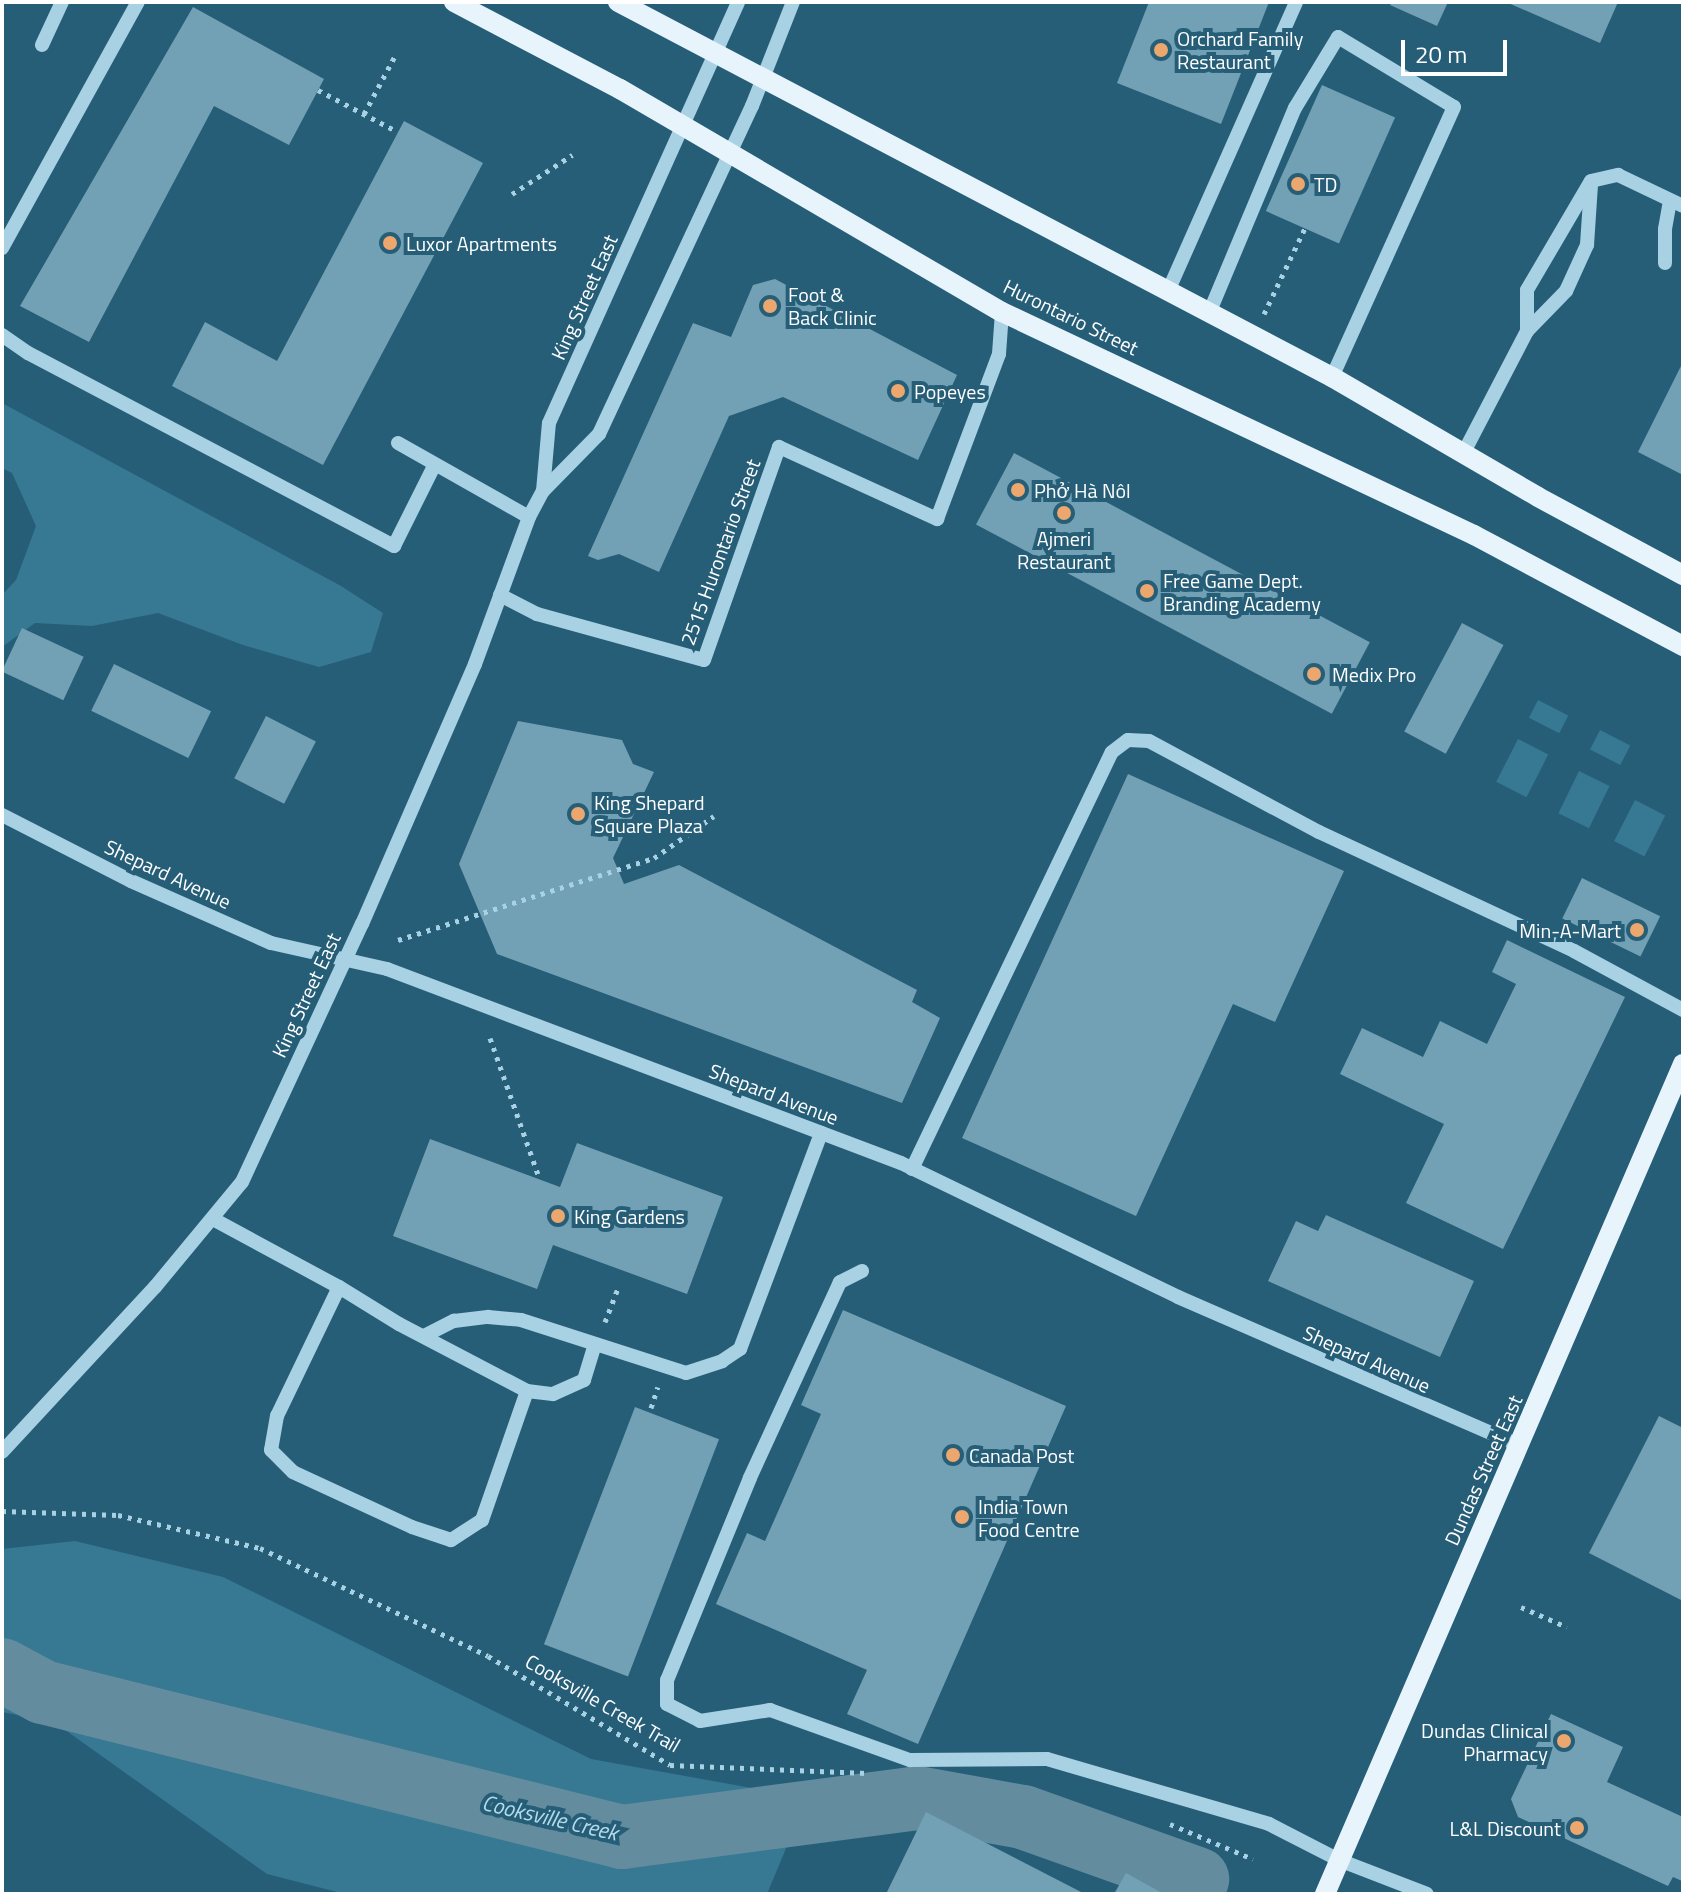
<!DOCTYPE html>
<meta charset="utf-8">
<style>
body{margin:0}
#map{position:relative;width:1685px;height:1896px;overflow:hidden;background:#265e78;font-family:"Titillium Web",sans-serif}
div>[style]{position:absolute}
.green>*{inset:0;background:#377893;transform-origin:0 0}
.river>*{height:64px;margin:-32px;padding:0 32px;transform-origin:32px;border-radius:32px;background:#638d9f}
.building>*{inset:0;background:#72a0b5;transform-origin:0 0}
.path>*{height:5px;margin-top:-2.5px;transform-origin:0;background:repeating-linear-gradient(90deg,#a8d1e3 0 4px,transparent 0 10px)}
.minor>*{height:14px;margin:-7px;padding:0 7px;transform-origin:7px;border-radius:7px;background:#a8d1e3}
.major>*{height:20px;margin:-10px;padding:0 10px;transform-origin:10px;border-radius:10px;background:#e7f4fc}
.dots>*{width:22px;height:22px;translate:-50% -50%;box-sizing:border-box;border:4px solid #265e78;border-radius:50%}
span{translate:-50% -50%;white-space:nowrap;text-align:center;line-height:1.15;-webkit-text-stroke:8px #265e78;paint-order:stroke}
.poi-label{font-size:20px;color:#fff}
.left{translate:0 -50%;text-align:left}
.right{translate:-100% -50%;text-align:right}
.street-label{font-size:20px;color:#fff}
.water-label{font-size:22px;color:#b3dbeb;font-style:italic}
.frame{position:absolute;inset:0;border:4px solid #fff;pointer-events:none}
.scale{position:absolute;left:1401px;top:40px;width:106px;height:36px;box-sizing:border-box;border:4px solid #fff;border-top:0;padding-left:10px;font-size:24px;line-height:28px;white-space:nowrap;color:#fff;-webkit-text-stroke:6px #265e78;paint-order:stroke}
</style>
<div id="map">
<div class="green">
<i style="clip-path:polygon(2px 403px,341px 586px,383px 613px,371px 652px,319px 667px,243px 645px,158px 613px,92px 626px,35px 623px,2px 647px,2px 595px,16px 580px,36px 526px,12px 473px,2px 468px)"></i>
<i style="left:1538px;top:700px;width:34px;height:20px;rotate:27deg"></i>
<i style="left:1600px;top:730px;width:34px;height:22px;rotate:27deg"></i>
<i style="left:1518px;top:739px;width:34px;height:48px;rotate:27deg"></i>
<i style="left:1579px;top:771px;width:34px;height:47px;rotate:26deg"></i>
<i style="left:1635px;top:800px;width:34px;height:46px;rotate:27deg"></i>
<i style="clip-path:polygon(75px 1541px,223px 1577px,591px 1759px,807px 1798px,767px 1894px,345px 1894px,267px 1874px,54px 1722px,2px 1712px,2px 1549px)"></i>
</div>
<div class="river">
<i style="left:2px;top:1670px;width:47px;rotate:28.2deg"></i>
<i style="left:43px;top:1692px;width:597px;rotate:14.06deg"></i>
<i style="left:622px;top:1837px;width:298px;rotate:-7.5deg"></i>
<i style="left:917px;top:1798px;width:108px;rotate:10.2deg"></i>
<i style="left:1023px;top:1817px;width:185px;rotate:19.6deg"></i>
</div>
<div class="building">
<i style="clip-path:polygon(1149px 2px,1269px 2px,1221px 124px,1117px 83px)"></i>
<i style="clip-path:polygon(1392px 2px,1448px 2px,1437px 26px,1390px 5px)"></i>
<i style="clip-path:polygon(1506px 2px,1618px 2px,1600px 43px)"></i>
<i style="clip-path:polygon(193px 7px,324px 79px,289px 145px,214px 106px,89px 342px,20px 306px)"></i>
<i style="left:1322px;top:85px;width:80px;height:138px;rotate:24deg"></i>
<i style="clip-path:polygon(404px 121px,483px 163px,323px 465px,172px 386px,205px 322px,277px 361px)"></i>
<i style="clip-path:polygon(775px 279px,957px 375px,918px 460px,783px 397px,729px 416px,659px 572px,619px 554px,598px 560px,588px 556px,693px 323px,731px 337px,753px 285px)"></i>
<i style="clip-path:polygon(1683px 362px,1683px 475px,1638px 452px)"></i>
<i style="left:1014px;top:453px;width:403px;height:81px;rotate:28deg"></i>
<i style="left:1462px;top:623px;width:47px;height:123px;rotate:28deg"></i>
<i style="left:22px;top:628px;width:68px;height:48px;rotate:25deg"></i>
<i style="left:114px;top:664px;width:108px;height:52px;rotate:26deg"></i>
<i style="left:266px;top:716px;width:56px;height:70px;rotate:27deg"></i>
<i style="clip-path:polygon(518px 721px,622px 740px,633px 764px,654px 772px,613px 858px,624px 884px,679px 865px,917px 990px,912px 1002px,940px 1018px,902px 1103px,497px 954px,459px 864px)"></i>
<i style="clip-path:polygon(1128px 774px,1344px 871px,1275px 1022px,1233px 1004px,1136px 1216px,962px 1138px)"></i>
<i style="left:1582px;top:878px;width:87px;height:45px;rotate:26deg"></i>
<i style="clip-path:polygon(1507px 940px,1625px 997px,1503px 1249px,1406px 1203px,1444px 1124px,1340px 1074px,1362px 1028px,1423px 1057px,1440px 1021px,1487px 1044px,1516px 984px,1492px 972px)"></i>
<i style="clip-path:polygon(430px 1139px,560px 1187px,577px 1143px,723px 1197px,687px 1294px,553px 1245px,537px 1289px,393px 1236px)"></i>
<i style="clip-path:polygon(1326px 1215px,1474px 1281px,1440px 1357px,1268px 1281px,1296px 1221px,1318px 1231px)"></i>
<i style="clip-path:polygon(843px 1310px,1066px 1406px,918px 1744px,847px 1714px,867px 1670px,716px 1604px,747px 1533px,765px 1541px,821px 1414px,801px 1405px)"></i>
<i style="left:635px;top:1407px;width:90px;height:254px;rotate:21deg"></i>
<i style="clip-path:polygon(1659px 1416px,1683px 1428px,1683px 1601px,1589px 1553px)"></i>
<i style="clip-path:polygon(1551px 1714px,1623px 1747px,1607px 1782px,1683px 1817px,1682px 1881px,1673px 1877px,1668px 1886px,1518px 1817px,1511px 1799px)"></i>
<i style="clip-path:polygon(926px 1812px,1085px 1894px,886px 1894px)"></i>
<i style="clip-path:polygon(1126px 1873px,1164px 1894px,1114px 1894px)"></i>
</div>
<div class="path">
<i style="left:318px;top:90px;width:90px;rotate:27.7deg"></i>
<i style="left:364px;top:114px;width:68px;rotate:-61.9deg"></i>
<i style="left:512px;top:194px;width:72px;rotate:-33deg"></i>
<i style="left:1264px;top:314px;width:95px;rotate:-64.5deg"></i>
<i style="left:398px;top:940px;width:269px;rotate:-17.8deg"></i>
<i style="left:654px;top:858px;width:73px;rotate:-35deg"></i>
<i style="left:490px;top:1038px;width:144px;rotate:70.6deg"></i>
<i style="left:605px;top:1322px;width:39px;rotate:-69deg"></i>
<i style="left:651px;top:1408px;width:22px;rotate:-72deg"></i>
<i style="left:2px;top:1511px;width:116px;rotate:2deg"></i>
<i style="left:118px;top:1515px;width:146px;rotate:13.1deg"></i>
<i style="left:260px;top:1548px;width:252px;rotate:25.3deg"></i>
<i style="left:488px;top:1656px;width:212px;rotate:30.9deg"></i>
<i style="left:670px;top:1765px;width:197px;rotate:2.3deg"></i>
<i style="left:1521px;top:1607px;width:50px;rotate:23.5deg"></i>
<i style="left:1170px;top:1824px;width:90px;rotate:22.9deg"></i>
</div>
<div class="minor">
<i style="left:42px;top:45px;width:47px;rotate:-65.1deg"></i>
<i style="left:2px;top:248px;width:281px;rotate:-61.1deg"></i>
<i style="left:1665px;top:263px;width:34px;rotate:-90deg"></i>
<i style="left:1665px;top:229px;width:29px;rotate:-80deg"></i>
<i style="left:1169px;top:289px;width:314px;rotate:-66.1deg"></i>
<i style="left:1210px;top:311px;width:220px;rotate:-67.3deg"></i>
<i style="left:1295px;top:108px;width:83px;rotate:-58.8deg"></i>
<i style="left:1338px;top:37px;width:135px;rotate:31.1deg"></i>
<i style="left:1454px;top:107px;width:296px;rotate:114.3deg"></i>
<i style="left:1527px;top:331px;width:56px;rotate:-45.7deg"></i>
<i style="left:1566px;top:291px;width:51px;rotate:-65.5deg"></i>
<i style="left:1587px;top:245px;width:60px;rotate:-86.2deg"></i>
<i style="left:2px;top:335px;width:32px;rotate:35deg"></i>
<i style="left:28px;top:353px;width:414px;rotate:27.8deg"></i>
<i style="left:394px;top:546px;width:89px;rotate:-63.4deg"></i>
<i style="left:398px;top:443px;width:150px;rotate:29.5deg"></i>
<i style="left:1463px;top:454px;width:139px;rotate:-62.5deg"></i>
<i style="left:1527px;top:331px;width:41px;rotate:-90deg"></i>
<i style="left:1527px;top:290px;width:126px;rotate:-59.6deg"></i>
<i style="left:1591px;top:181px;width:28px;rotate:-13deg"></i>
<i style="left:1618px;top:175px;width:72px;rotate:25.5deg"></i>
<i style="left:543px;top:491px;width:68px;rotate:-85deg"></i>
<i style="left:549px;top:423px;width:461px;rotate:-65.8deg"></i>
<i style="left:500px;top:595px;width:42px;rotate:27.2deg"></i>
<i style="left:537px;top:614px;width:173px;rotate:15.4deg"></i>
<i style="left:704px;top:660px;width:226px;rotate:-70.6deg"></i>
<i style="left:779px;top:447px;width:174px;rotate:24.5deg"></i>
<i style="left:937px;top:519px;width:176px;rotate:-69.4deg"></i>
<i style="left:999px;top:354px;width:42px;rotate:-85.9deg"></i>
<i style="left:2px;top:815px;width:145px;rotate:27.1deg"></i>
<i style="left:131px;top:881px;width:153px;rotate:23.9deg"></i>
<i style="left:271px;top:943px;width:119px;rotate:12.6deg"></i>
<i style="left:387px;top:969px;width:549px;rotate:20.68deg"></i>
<i style="left:901px;top:1163px;width:308px;rotate:25.8deg"></i>
<i style="left:1178px;top:1297px;width:373px;rotate:23.5deg"></i>
<i style="left:912px;top:1169px;width:462px;rotate:-64.4deg"></i>
<i style="left:1112px;top:752px;width:20px;rotate:-37deg"></i>
<i style="left:1128px;top:740px;width:21px;rotate:3deg"></i>
<i style="left:1149px;top:741px;width:193px;rotate:28.2deg"></i>
<i style="left:1319px;top:832px;width:281px;rotate:25deg"></i>
<i style="left:1574px;top:951px;width:124px;rotate:28.4deg"></i>
<i style="left:213px;top:1219px;width:143px;rotate:28.4deg"></i>
<i style="left:339px;top:1287px;width:70px;rotate:31.7deg"></i>
<i style="left:399px;top:1324px;width:144px;rotate:27.6deg"></i>
<i style="left:527px;top:1391px;width:137px;rotate:109.2deg"></i>
<i style="left:482px;top:1520px;width:37px;rotate:147deg"></i>
<i style="left:451px;top:1540px;width:41px;rotate:-161.6deg"></i>
<i style="left:412px;top:1527px;width:131px;rotate:-155.2deg"></i>
<i style="left:293px;top:1472px;width:31px;rotate:-135deg"></i>
<i style="left:271px;top:1450px;width:35px;rotate:-80deg"></i>
<i style="left:277px;top:1416px;width:143px;rotate:-64.3deg"></i>
<i style="left:862px;top:1271px;width:25px;rotate:153deg"></i>
<i style="left:840px;top:1282px;width:216px;rotate:114.7deg"></i>
<i style="left:750px;top:1478px;width:218px;rotate:112.3deg"></i>
<i style="left:667px;top:1680px;width:24px;rotate:90deg"></i>
<i style="left:667px;top:1704px;width:37px;rotate:27deg"></i>
<i style="left:700px;top:1721px;width:71px;rotate:-8.9deg"></i>
<i style="left:770px;top:1710px;width:149px;rotate:19.7deg"></i>
<i style="left:910px;top:1760px;width:137px;rotate:-0.4deg"></i>
<i style="left:1047px;top:1759px;width:231px;rotate:16.3deg"></i>
<i style="left:1269px;top:1824px;width:79px;rotate:27.2deg"></i>
<i style="left:1339px;top:1860px;width:94px;rotate:21.1deg"></i>
<i style="left:424px;top:1336px;width:34px;rotate:-27deg"></i>
<i style="left:454px;top:1321px;width:34px;rotate:-7deg"></i>
<i style="left:488px;top:1317px;width:33px;rotate:5deg"></i>
<i style="left:521px;top:1320px;width:173px;rotate:17.8deg"></i>
<i style="left:686px;top:1373px;width:38px;rotate:-18deg"></i>
<i style="left:722px;top:1361px;width:22px;rotate:-34deg"></i>
<i style="left:740px;top:1349px;width:231px;rotate:-69.4deg"></i>
<i style="left:527px;top:1391px;width:26px;rotate:7deg"></i>
<i style="left:553px;top:1394px;width:34px;rotate:-24deg"></i>
<i style="left:584px;top:1380px;width:37px;rotate:-73deg"></i>
<i style="left:2px;top:1452px;width:225px;rotate:-47.2deg"></i>
<i style="left:155px;top:1287px;width:136px;rotate:-50.4deg"></i>
<i style="left:242px;top:1182px;width:285px;rotate:-65.1deg"></i>
<i style="left:362px;top:924px;width:283px;rotate:-66.5deg"></i>
<i style="left:475px;top:664px;width:157px;rotate:-69.8deg"></i>
<i style="left:529px;top:517px;width:30px;rotate:-62deg"></i>
<i style="left:543px;top:491px;width:80px;rotate:-45.5deg"></i>
<i style="left:599px;top:434px;width:362px;rotate:-65deg"></i>
<i style="left:752px;top:106px;width:112px;rotate:-68.5deg"></i>
</div>
<div class="major">
<i style="left:454px;top:2px;width:187px;rotate:27.7deg"></i>
<i style="left:620px;top:89px;width:442px;rotate:30.3deg"></i>
<i style="left:1002px;top:312px;width:522px;rotate:25.29deg"></i>
<i style="left:1474px;top:535px;width:237px;rotate:28deg"></i>
<i style="left:618px;top:2px;width:806px;rotate:27.71deg"></i>
<i style="left:1332px;top:377px;width:238px;rotate:30.2deg"></i>
<i style="left:1538px;top:497px;width:165px;rotate:28.3deg"></i>
<i style="left:1325px;top:1894px;width:904px;rotate:-66.67deg"></i>
</div>
<div class="dots">
<i style="left:1161px;top:50px;background:#eba76d"></i>
<i style="left:1298px;top:184px;background:#eba76d"></i>
<i style="left:390px;top:243px;background:#eba76d"></i>
<i style="left:770px;top:306px;background:#eba76d"></i>
<i style="left:898px;top:391px;background:#eba76d"></i>
<i style="left:1018px;top:490px;background:#eba76d"></i>
<i style="left:1064px;top:513px;background:#eba76d"></i>
<i style="left:1147px;top:591px;background:#eba76d"></i>
<i style="left:1314px;top:674px;background:#eba76d"></i>
<i style="left:578px;top:814px;background:#eba76d"></i>
<i style="left:1637px;top:930px;background:#eba76d"></i>
<i style="left:558px;top:1216px;background:#eba76d"></i>
<i style="left:953px;top:1455px;background:#eba76d"></i>
<i style="left:962px;top:1517px;background:#eba76d"></i>
<i style="left:1564px;top:1741px;background:#eba76d"></i>
<i style="left:1577px;top:1828px;background:#eba76d"></i>
</div>
<div class="poi-label">
<span class="left" style="left:1177px;top:50px">Orchard Family<br>Restaurant</span>
<span class="left" style="left:1314px;top:184px">TD</span>
<span class="left" style="left:406px;top:243px">Luxor Apartments</span>
<span class="left" style="left:788px;top:306px">Foot &amp;<br>Back Clinic</span>
<span class="left" style="left:914px;top:391px">Popeyes</span>
<span class="left" style="left:1034px;top:490px">Phở Hà Nôl</span>
<span style="left:1064px;top:550px">Ajmeri<br>Restaurant</span>
<span class="left" style="left:1163px;top:592px">Free Game Dept.<br>Branding Academy</span>
<span class="left" style="left:1332px;top:674px">Medix Pro</span>
<span class="left" style="left:594px;top:814px">King Shepard<br>Square Plaza</span>
<span class="right" style="left:1621px;top:930px">Min-A-Mart</span>
<span class="left" style="left:574px;top:1216px">King Gardens</span>
<span class="left" style="left:969px;top:1455px">Canada Post</span>
<span class="left" style="left:978px;top:1518px">India Town<br>Food Centre</span>
<span class="right" style="left:1548px;top:1742px">Dundas Clinical<br>Pharmacy</span>
<span class="right" style="left:1561px;top:1828px">L&amp;L Discount</span>
</div>
<div class="street-label">
<span style="left:584px;top:297px;rotate:-66deg">King Street East</span>
<span style="left:1071px;top:317px;rotate:26deg">Hurontario Street</span>
<span style="left:720px;top:552px;rotate:-70deg">2515 Hurontario Street</span>
<span style="left:168px;top:874px;rotate:25deg">Shepard Avenue</span>
<span style="left:306px;top:995px;rotate:-65deg">King Street East</span>
<span style="left:774px;top:1094px;rotate:21deg">Shepard Avenue</span>
<span style="left:1367px;top:1359px;rotate:24deg">Shepard Avenue</span>
<span style="left:1483px;top:1470px;rotate:-66deg">Dundas Street East</span>
<span style="left:603px;top:1703px;rotate:30deg">Cooksville Creek Trail</span>
</div>
<div class="water-label">
<span style="left:550px;top:1818px;rotate:13deg">Cooksville Creek</span>
</div>
<div class="frame"></div>
<div class="scale">20 m</div>
</div>
